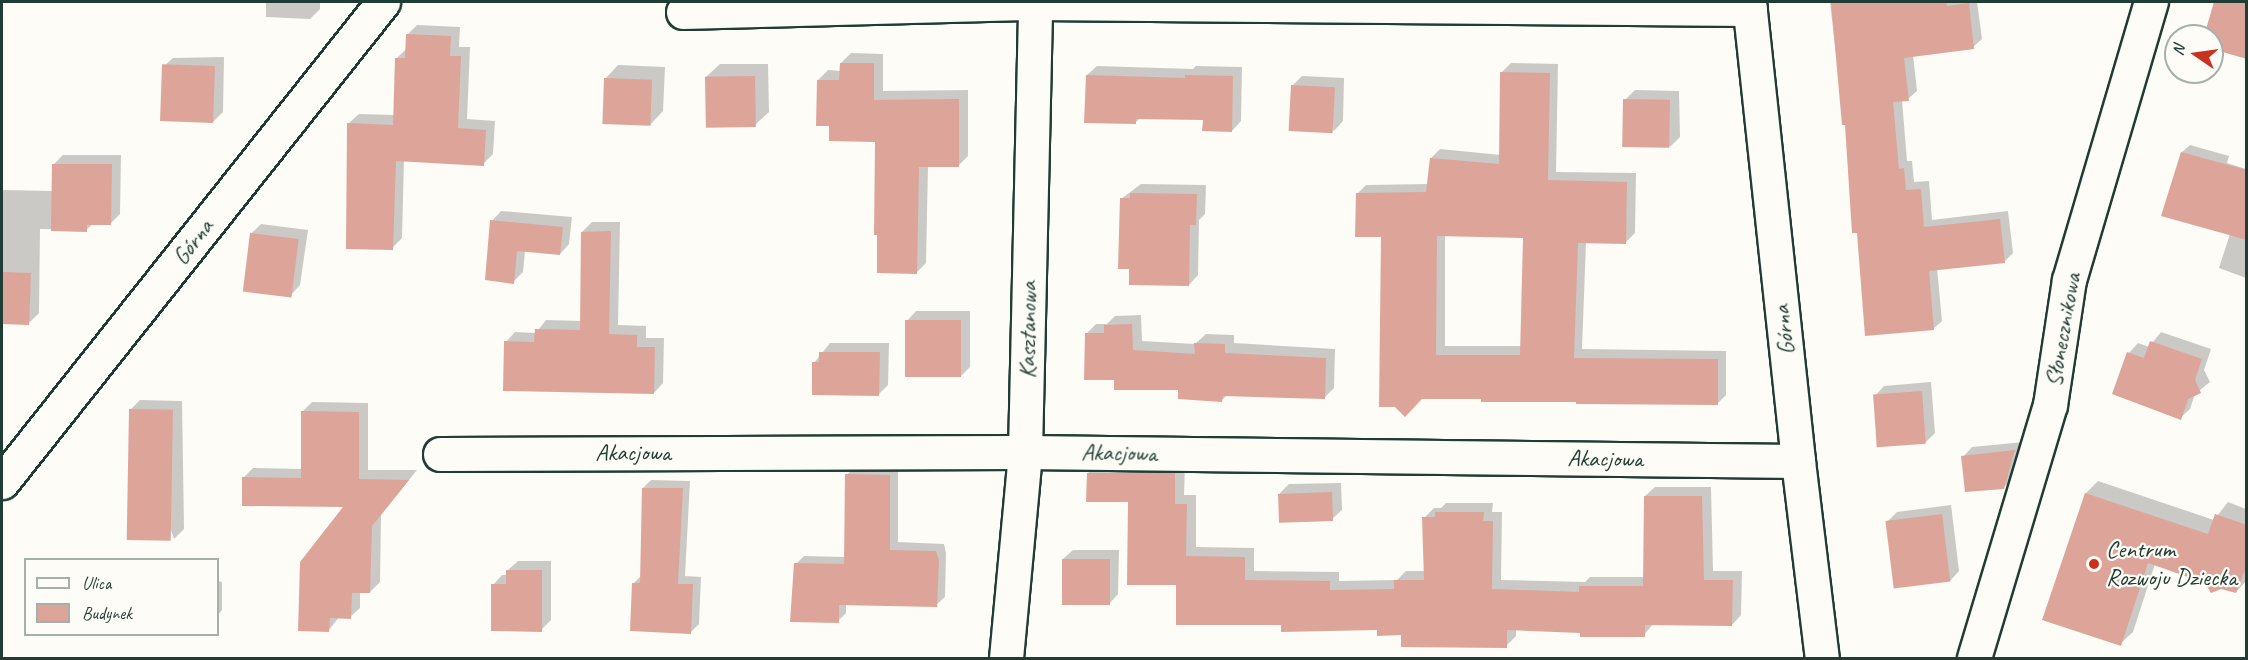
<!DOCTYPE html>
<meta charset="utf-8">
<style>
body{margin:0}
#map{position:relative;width:2248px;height:660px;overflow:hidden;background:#fdfcf7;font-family:Caveat,sans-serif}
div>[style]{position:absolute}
.shadow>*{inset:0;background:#0003}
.building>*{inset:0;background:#dda49a;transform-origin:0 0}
.roads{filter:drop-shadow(2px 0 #1f3d34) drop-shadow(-2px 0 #1f3d34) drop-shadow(0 2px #1f3d34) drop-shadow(0 -2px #1f3d34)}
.street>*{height:33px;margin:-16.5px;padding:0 16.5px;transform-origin:16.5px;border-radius:16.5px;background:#fdfcf7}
.dots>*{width:16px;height:16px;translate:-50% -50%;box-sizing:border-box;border:3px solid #fdfcf7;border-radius:50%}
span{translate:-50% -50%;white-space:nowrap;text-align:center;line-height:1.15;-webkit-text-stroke:4.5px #fdfcf7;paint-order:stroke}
.street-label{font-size:24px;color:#1f3d34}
.poi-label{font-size:24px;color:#1f3d34}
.left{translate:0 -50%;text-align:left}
.frame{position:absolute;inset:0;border:3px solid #1f3d34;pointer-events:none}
.legend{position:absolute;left:24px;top:558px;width:195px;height:78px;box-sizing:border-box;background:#fdfcf7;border:2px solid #a4b0a9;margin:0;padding:8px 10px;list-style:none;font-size:18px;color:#1f3d34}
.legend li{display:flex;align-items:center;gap:12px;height:30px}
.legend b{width:30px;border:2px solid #a4b0a9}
.north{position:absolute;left:2164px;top:24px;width:60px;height:60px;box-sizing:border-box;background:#fdfcf7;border:2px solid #a4b0a9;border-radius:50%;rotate:283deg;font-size:16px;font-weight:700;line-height:24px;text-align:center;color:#1f3d34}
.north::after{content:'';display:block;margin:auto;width:21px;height:27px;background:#c8321e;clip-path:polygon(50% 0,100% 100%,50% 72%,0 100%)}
</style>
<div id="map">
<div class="shadow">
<i style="clip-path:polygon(266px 2px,320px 2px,320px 9px,310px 19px,266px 17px)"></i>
<i style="clip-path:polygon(1830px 2px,1977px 2px,1982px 39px,1973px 47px,1913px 55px,1917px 91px,1908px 99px,1902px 100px,1907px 161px,1912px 161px,1914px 182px,1929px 181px,1932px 220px,2008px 211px,2013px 253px,2005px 261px,1937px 268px,1942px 321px,1933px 329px,1847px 123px,1844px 124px)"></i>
<i style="clip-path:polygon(417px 25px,460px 27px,459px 47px,470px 47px,467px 119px,495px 121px,493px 154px,483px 164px,404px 160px,402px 238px,392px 248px,349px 123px,359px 114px,395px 115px,397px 58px,407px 48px,407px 35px)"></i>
<i style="clip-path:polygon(851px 53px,883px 54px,883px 91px,968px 90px,968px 156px,958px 166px,928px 166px,926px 263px,917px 272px,877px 140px,831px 125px,818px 80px,828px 70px,841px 71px,841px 63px)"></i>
<i style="clip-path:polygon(224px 57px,223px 112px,213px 122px,163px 67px,173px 58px)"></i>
<i style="clip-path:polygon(evenodd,1511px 63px,1558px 64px,1556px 172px,1636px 173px,1635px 233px,1626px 242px,1586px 242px,1582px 349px,1726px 351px,1726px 395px,1717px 404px,1422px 397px,1382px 236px,1357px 194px,1366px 185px,1429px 184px,1431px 158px,1440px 149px,1501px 155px,1502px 72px,1511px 63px,1445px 235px,1524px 236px,1522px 346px,1445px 346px,1445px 235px)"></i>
<i style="clip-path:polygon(720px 64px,768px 64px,769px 112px,755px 125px,706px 77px)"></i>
<i style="clip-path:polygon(618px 65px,665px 67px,663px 111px,650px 125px,605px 79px)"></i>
<i style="clip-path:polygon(1097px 66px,1193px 69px,1196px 66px,1242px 67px,1241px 121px,1232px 131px,1204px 119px,1141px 117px,1135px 123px,1087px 75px)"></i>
<i style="clip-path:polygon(1302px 76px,1344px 78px,1343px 121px,1334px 131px,1292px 86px)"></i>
<i style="clip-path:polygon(1635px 90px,1679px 91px,1680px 137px,1670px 147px,1625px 100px)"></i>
<i style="clip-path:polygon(2190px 145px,2229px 156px,2227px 163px,2246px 169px,2246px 278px,2219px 268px,2230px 234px,2163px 215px,2182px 152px)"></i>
<i style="clip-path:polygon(63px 155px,121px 155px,120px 214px,110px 224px,93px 224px,86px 230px,40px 229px,39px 313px,30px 322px,2px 322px,2px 190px,53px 191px,54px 164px)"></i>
<i style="clip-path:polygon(1141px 184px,1206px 185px,1205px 214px,1199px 220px,1198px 275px,1189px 285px,1131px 267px,1121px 199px)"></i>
<i style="clip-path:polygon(501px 211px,572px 217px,569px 244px,560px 254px,525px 251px,523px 272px,513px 282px,492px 221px)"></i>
<i style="clip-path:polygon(592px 222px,620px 222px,618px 325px,646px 326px,646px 338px,664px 338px,663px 383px,654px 393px,506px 342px,515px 332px,536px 333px,546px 320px,582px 321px,582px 232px)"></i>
<i style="clip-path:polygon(261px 224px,308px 230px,300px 285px,291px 295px,251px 234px)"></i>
<i style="clip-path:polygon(916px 311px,970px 311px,970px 367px,961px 376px,907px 321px)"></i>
<i style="clip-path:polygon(1141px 315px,1142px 341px,1195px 344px,1206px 334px,1234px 335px,1234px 343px,1335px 349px,1334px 388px,1324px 398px,1228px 394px,1222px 400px,1180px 389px,1115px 378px,1086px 334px,1096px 324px,1107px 324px,1115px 316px)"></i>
<i style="clip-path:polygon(2161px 332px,2211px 349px,2204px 370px,2210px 382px,2195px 394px,2190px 409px,2180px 418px,2114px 393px,2129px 353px,2138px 343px,2149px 347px)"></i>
<i style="clip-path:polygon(830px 343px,889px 343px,888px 385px,879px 394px,814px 363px)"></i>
<i style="clip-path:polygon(1931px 382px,1935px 433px,1925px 443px,1875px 396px,1884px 386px)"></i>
<i style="clip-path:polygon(140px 400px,182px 401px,184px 529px,174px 539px,130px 410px)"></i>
<i style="clip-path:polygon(312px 402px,368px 403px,368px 470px,417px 470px,381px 515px,380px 582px,370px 592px,360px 592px,360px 608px,350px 617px,339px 617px,329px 630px,299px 629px,346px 505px,244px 477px,253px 468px,302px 469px,302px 412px)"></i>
<i style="clip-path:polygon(2024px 442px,2014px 477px,2004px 487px,1963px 457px,1972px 447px)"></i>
<i style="clip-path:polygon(1098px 463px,1185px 464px,1184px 495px,1196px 495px,1196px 547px,1254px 548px,1254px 571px,1339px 572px,1339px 581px,1397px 580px,1406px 571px,1425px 571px,1424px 518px,1434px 508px,1441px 508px,1446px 503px,1493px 503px,1492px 512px,1502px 512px,1501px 580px,1585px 582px,1590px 577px,1645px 577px,1645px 496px,1655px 487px,1711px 487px,1713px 571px,1742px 571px,1741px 615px,1732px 625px,1654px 623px,1644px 635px,1516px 629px,1516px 636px,1506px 646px,1402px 634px,1378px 628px,1283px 624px,1178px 584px,1129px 501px,1088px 473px)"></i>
<i style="clip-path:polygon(855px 466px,898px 467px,898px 542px,944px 544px,946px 553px,945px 597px,936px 605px,846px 603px,846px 613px,838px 621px,796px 564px,804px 556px,846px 557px,847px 475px)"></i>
<i style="clip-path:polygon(651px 480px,690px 481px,685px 576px,701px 577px,699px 624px,691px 632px,634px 583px,642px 575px,643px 488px)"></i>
<i style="clip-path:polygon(2098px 481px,2214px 520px,2228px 502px,2246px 509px,2246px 581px,2236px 592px,2155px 564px,2133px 632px,2120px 644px,2086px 493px)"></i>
<i style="clip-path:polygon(1341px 483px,1342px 510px,1332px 519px,1279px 494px,1289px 484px)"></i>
<i style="clip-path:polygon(1951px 505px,1959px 571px,1950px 581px,1887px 522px,1897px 512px)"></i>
<i style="clip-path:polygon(1073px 550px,1119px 550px,1118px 594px,1109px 604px,1063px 559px)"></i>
<i style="clip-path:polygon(518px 561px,551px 561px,551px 620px,541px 630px,493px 585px,502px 575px,508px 575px,508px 570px)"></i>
<i style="clip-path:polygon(218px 581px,222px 582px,222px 610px,218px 615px)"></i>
</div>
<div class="building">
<i style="clip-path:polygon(1831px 2px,1946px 2px,1947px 6px,1969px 3px,1974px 49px,1904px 58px,1909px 101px,1893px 102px,1899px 169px,1904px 168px,1906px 190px,1921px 189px,1924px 227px,2000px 219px,2005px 263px,1929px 271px,1934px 330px,1865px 336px,1857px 233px,1852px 233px,1845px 125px,1842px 125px)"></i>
<i style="clip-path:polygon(2214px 2px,2247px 2px,2247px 59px,2212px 49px,2212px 36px,2204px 36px)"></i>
<i style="clip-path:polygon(406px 34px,451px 36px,450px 56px,461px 56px,458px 128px,486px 130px,484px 166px,396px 161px,393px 250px,346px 249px,347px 123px,393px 125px,395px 58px,405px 58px)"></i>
<i style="clip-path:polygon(840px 63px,874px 63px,874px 100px,959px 99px,959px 167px,919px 167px,917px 274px,877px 273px,877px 235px,874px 235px,875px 142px,829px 141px,829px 126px,816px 126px,817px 80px,839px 80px)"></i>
<i style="left:215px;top:66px;width:57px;height:53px;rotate:92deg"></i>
<i style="clip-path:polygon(evenodd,1500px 72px,1550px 73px,1548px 180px,1627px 182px,1626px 244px,1578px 243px,1574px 358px,1718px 359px,1718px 405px,1576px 404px,1576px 402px,1481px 402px,1481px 399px,1422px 399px,1405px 417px,1395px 407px,1379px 407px,1381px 237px,1355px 237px,1356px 193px,1426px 192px,1430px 158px,1499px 164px,1500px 72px,1437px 236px,1523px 238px,1520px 355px,1436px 355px,1437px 236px)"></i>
<i style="clip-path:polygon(1086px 75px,1185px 78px,1185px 75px,1233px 76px,1232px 132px,1202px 131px,1203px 120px,1136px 119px,1136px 124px,1084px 123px)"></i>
<i style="left:755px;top:76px;width:51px;height:50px;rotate:89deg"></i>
<i style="left:604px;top:78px;width:48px;height:46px;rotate:2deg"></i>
<i style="left:1291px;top:85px;width:44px;height:46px;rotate:3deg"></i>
<i style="left:1623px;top:99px;width:47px;height:48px;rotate:1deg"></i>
<i style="clip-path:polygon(2181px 152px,2247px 170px,2247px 240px,2161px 216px)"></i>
<i style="clip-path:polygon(52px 164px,112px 164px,111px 225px,87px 225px,87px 232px,51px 231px)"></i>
<i style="clip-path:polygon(1130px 193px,1197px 194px,1196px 225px,1190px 225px,1189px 286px,1129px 285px,1129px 269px,1118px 269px,1120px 198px,1130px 198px)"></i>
<i style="clip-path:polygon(490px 220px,563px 227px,560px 255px,517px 251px,514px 284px,485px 280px)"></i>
<i style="clip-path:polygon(611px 231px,609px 334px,637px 335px,637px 347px,655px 347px,654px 394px,503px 391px,504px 341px,534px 342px,535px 329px,580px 330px,581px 232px)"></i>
<i style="left:250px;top:233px;width:49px;height:59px;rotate:7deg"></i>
<i style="left:2px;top:272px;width:29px;height:52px;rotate:2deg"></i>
<i style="left:905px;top:320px;width:56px;height:57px"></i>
<i style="clip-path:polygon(1132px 324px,1133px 350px,1195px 354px,1194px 343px,1225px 344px,1225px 353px,1326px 358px,1325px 399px,1223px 396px,1222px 402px,1178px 399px,1178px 390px,1114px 390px,1114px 380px,1084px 380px,1085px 333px,1104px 333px,1104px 325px)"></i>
<i style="clip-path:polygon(2150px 341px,2202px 359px,2195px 380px,2201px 393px,2188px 399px,2181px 420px,2112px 394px,2127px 352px,2144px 358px)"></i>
<i style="clip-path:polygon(819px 352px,880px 352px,879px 396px,812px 395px,812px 362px,819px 362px)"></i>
<i style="left:1922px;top:391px;width:53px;height:49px;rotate:86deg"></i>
<i style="left:129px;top:409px;width:44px;height:131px;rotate:1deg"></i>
<i style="clip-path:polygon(301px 411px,359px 412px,359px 479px,409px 480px,372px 526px,370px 593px,352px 593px,351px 619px,330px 618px,329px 632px,298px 631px,300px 562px,343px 507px,242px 506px,242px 477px,301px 478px)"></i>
<i style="clip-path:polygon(2015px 450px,2004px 489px,1965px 492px,1961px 456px)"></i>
<i style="clip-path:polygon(1087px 473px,1175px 473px,1175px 504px,1187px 504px,1186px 556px,1245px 557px,1245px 580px,1330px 581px,1330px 590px,1394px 589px,1394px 580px,1424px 580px,1422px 517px,1435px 517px,1435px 512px,1484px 512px,1483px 521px,1493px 521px,1492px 589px,1579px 592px,1579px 586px,1643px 586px,1644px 496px,1702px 496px,1704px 580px,1733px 580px,1732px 626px,1645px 625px,1645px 637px,1580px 637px,1580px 633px,1507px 630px,1507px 648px,1401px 647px,1401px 635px,1377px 636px,1377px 630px,1281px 632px,1281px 625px,1176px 625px,1176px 585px,1127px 585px,1128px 502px,1086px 502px)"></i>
<i style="clip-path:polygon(845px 474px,890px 475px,890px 550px,936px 551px,939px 561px,937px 607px,839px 605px,839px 623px,790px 622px,794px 563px,844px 564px)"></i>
<i style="clip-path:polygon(642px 488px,683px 488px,678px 584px,693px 584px,691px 634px,630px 631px,632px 583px,640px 583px)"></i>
<i style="left:1332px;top:492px;width:29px;height:54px;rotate:88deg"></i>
<i style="clip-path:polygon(2085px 493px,2208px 534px,2215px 514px,2247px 525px,2247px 565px,2236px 593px,2221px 589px,2211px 593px,2205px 583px,2148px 563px,2121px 646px,2042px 620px)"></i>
<i style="left:1942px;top:514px;width:68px;height:57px;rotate:83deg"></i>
<i style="left:1062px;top:559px;width:48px;height:46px"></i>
<i style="clip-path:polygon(506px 570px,542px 570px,542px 632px,491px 631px,491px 584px,506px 584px)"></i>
</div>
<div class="roads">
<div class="street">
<i style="left:1749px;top:2px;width:462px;rotate:83.9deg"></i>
<i style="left:1798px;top:461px;width:198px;rotate:83.1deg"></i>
<i style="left:683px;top:12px;width:352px;rotate:-1.5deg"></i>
<i style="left:1035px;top:3px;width:715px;rotate:0.48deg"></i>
<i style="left:440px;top:454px;width:585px;rotate:-0.2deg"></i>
<i style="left:1025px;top:452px;width:773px;rotate:0.67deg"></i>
<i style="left:2px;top:482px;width:613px;rotate:-51.56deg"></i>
<i style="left:1006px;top:658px;width:207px;rotate:-84.7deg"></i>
<i style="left:1025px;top:452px;width:450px;rotate:-88.7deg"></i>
<i style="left:1974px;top:658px;width:264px;rotate:-73.3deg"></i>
<i style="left:2050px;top:405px;width:126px;rotate:-81.4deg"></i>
<i style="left:2069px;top:280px;width:290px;rotate:-73.6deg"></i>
</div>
</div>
<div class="dots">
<i style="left:2094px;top:564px;background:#c8321e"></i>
</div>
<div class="street-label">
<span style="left:193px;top:242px;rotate:-52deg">Górna</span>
<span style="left:1028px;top:330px;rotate:-89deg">Kasztanowa</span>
<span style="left:1784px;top:330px;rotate:-96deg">Górna</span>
<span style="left:2063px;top:330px;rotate:-80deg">Słonecznikowa</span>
<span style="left:633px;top:453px">Akacjowa</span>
<span style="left:1119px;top:453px;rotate:1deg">Akacjowa</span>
<span style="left:1605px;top:459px;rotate:1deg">Akacjowa</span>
</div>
<div class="poi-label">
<span class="left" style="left:2106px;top:564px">Centrum<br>Rozwoju Dziecka</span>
</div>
<div class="frame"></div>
<ul class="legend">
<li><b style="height:8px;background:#fdfcf7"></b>Ulica</li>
<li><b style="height:16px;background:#dda49a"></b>Budynek</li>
</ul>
<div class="north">N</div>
</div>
